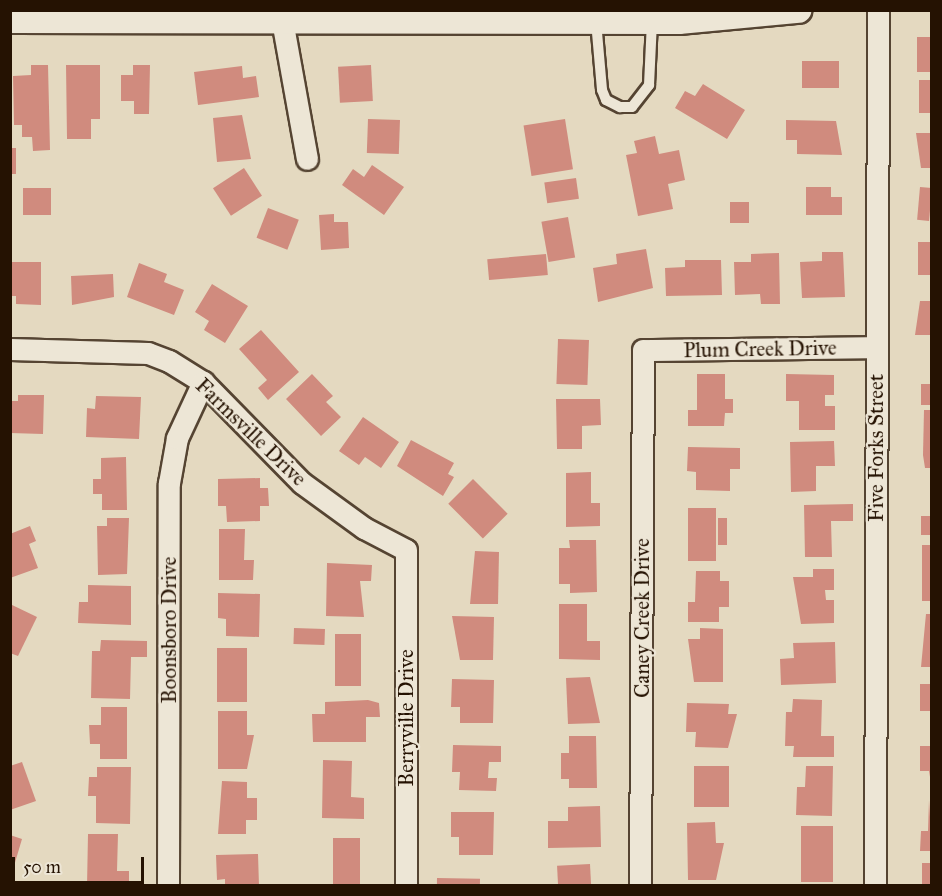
<!DOCTYPE html>
<style>
body{margin:0}
#map{position:relative;width:942px;height:896px;overflow:hidden;background:#e4d9c0;font-family:"IM FELL Great Primer",serif}
div>[style]{position:absolute}
.building>*{inset:0;background:#d08b7e;transform-origin:0 0}
.roads{filter:drop-shadow(2px 0 #554432) drop-shadow(-2px 0 #554432) drop-shadow(0 2px #554432) drop-shadow(0 -2px #554432)}
.service>*{height:10px;margin:-5px;padding:0 5px;transform-origin:5px;border-radius:5px;background:#ede6d6}
.minor>*{height:21px;margin:-10.5px;padding:0 10.5px;transform-origin:10.5px;border-radius:10.5px;background:#ede6d6}
.tertiary>*{height:26px;margin:-13px;padding:0 13px;transform-origin:13px;border-radius:13px;background:#ede6d6}
span{translate:-50% -50%;white-space:nowrap;text-align:center;line-height:1.15;-webkit-text-stroke:4.5px #ede6d6;paint-order:stroke}
.street-label{font-size:21px;color:#251202}
.frame{position:absolute;inset:0;border:12px solid #251202;pointer-events:none}
.scale{position:absolute;left:12px;top:857px;width:132px;height:27px;box-sizing:border-box;border:3px solid #251202;border-top:0;padding-left:8px;font-size:18px;line-height:21px;white-space:nowrap;color:#251202;-webkit-text-stroke:4px #ede6d6;paint-order:stroke}
</style>
<div id="map">
<div class="building">
<i style="left:917px;top:37px;width:15px;height:35px"></i>
<i style="left:839px;top:61px;width:27px;height:37px;rotate:90deg"></i>
<i style="clip-path:polygon(31px 65px,48px 65px,50px 150px,33px 151px,32px 137px,22px 137px,22px 125px,14px 125px,13px 76px,31px 75px)"></i>
<i style="clip-path:polygon(66px 65px,100px 65px,100px 119px,91px 119px,91px 139px,67px 139px)"></i>
<i style="clip-path:polygon(133px 65px,150px 65px,149px 114px,134px 114px,134px 101px,121px 101px,121px 75px,133px 75px)"></i>
<i style="left:371px;top:65px;width:36px;height:33px;rotate:87deg"></i>
<i style="clip-path:polygon(242px 66px,243px 78px,256px 76px,259px 97px,198px 105px,194px 72px)"></i>
<i style="left:919px;top:80px;width:13px;height:33px"></i>
<i style="clip-path:polygon(703px 84px,745px 110px,727px 139px,675px 108px,685px 91px,695px 96px)"></i>
<i style="clip-path:polygon(242px 115px,251px 159px,217px 162px,213px 118px)"></i>
<i style="left:368px;top:119px;width:32px;height:34px;rotate:2deg"></i>
<i style="left:565px;top:119px;width:51px;height:42px;rotate:81deg"></i>
<i style="clip-path:polygon(786px 120px,836px 121px,842px 155px,797px 154px,797px 140px,786px 140px)"></i>
<i style="clip-path:polygon(916px 133px,932px 133px,932px 168px,921px 168px)"></i>
<i style="clip-path:polygon(655px 136px,659px 154px,679px 150px,685px 180px,668px 184px,673px 209px,638px 216px,626px 155px,637px 153px,634px 141px)"></i>
<i style="left:10px;top:148px;width:6px;height:26px"></i>
<i style="clip-path:polygon(372px 165px,404px 187px,384px 215px,342px 185px,353px 169px,364px 177px)"></i>
<i style="left:244px;top:168px;width:33px;height:37px;rotate:57deg"></i>
<i style="left:576px;top:178px;width:21px;height:32px;rotate:82deg"></i>
<i style="clip-path:polygon(806px 187px,831px 187px,831px 197px,842px 197px,842px 215px,806px 215px)"></i>
<i style="left:920px;top:187px;width:12px;height:33px;rotate:5deg"></i>
<i style="left:51px;top:188px;width:27px;height:28px;rotate:90deg"></i>
<i style="left:730px;top:202px;width:19px;height:21px"></i>
<i style="left:268px;top:208px;width:33px;height:32px;rotate:21deg"></i>
<i style="clip-path:polygon(334px 214px,334px 222px,348px 222px,349px 248px,321px 250px,319px 215px)"></i>
<i style="left:568px;top:217px;width:41px;height:27px;rotate:80deg"></i>
<i style="left:918px;top:242px;width:14px;height:33px"></i>
<i style="clip-path:polygon(646px 249px,653px 288px,598px 302px,593px 268px,617px 264px,616px 254px)"></i>
<i style="clip-path:polygon(822px 252px,843px 252px,845px 297px,802px 298px,800px 262px,822px 261px)"></i>
<i style="clip-path:polygon(779px 253px,780px 304px,761px 304px,760px 294px,735px 295px,734px 262px,751px 262px,751px 254px)"></i>
<i style="left:546px;top:254px;width:21px;height:59px;rotate:85deg"></i>
<i style="clip-path:polygon(685px 260px,721px 260px,722px 295px,666px 296px,665px 268px,685px 267px)"></i>
<i style="clip-path:polygon(10px 262px,41px 262px,41px 305px,16px 304px,16px 296px,10px 296px)"></i>
<i style="clip-path:polygon(139px 263px,167px 274px,164px 282px,184px 290px,174px 315px,127px 297px)"></i>
<i style="clip-path:polygon(113px 274px,114px 297px,72px 305px,71px 276px)"></i>
<i style="clip-path:polygon(212px 284px,248px 306px,225px 343px,204px 330px,209px 321px,195px 312px)"></i>
<i style="clip-path:polygon(920px 301px,932px 301px,932px 335px,915px 335px)"></i>
<i style="clip-path:polygon(261px 330px,299px 372px,268px 400px,258px 388px,267px 380px,239px 349px)"></i>
<i style="left:558px;top:339px;width:31px;height:45px;rotate:2deg"></i>
<i style="clip-path:polygon(312px 374px,333px 396px,326px 402px,341px 417px,321px 436px,286px 399px)"></i>
<i style="clip-path:polygon(697px 374px,725px 374px,725px 399px,733px 399px,733px 413px,725px 413px,724px 426px,688px 426px,688px 410px,697px 410px)"></i>
<i style="clip-path:polygon(786px 374px,834px 375px,834px 395px,825px 395px,825px 406px,835px 406px,835px 430px,799px 430px,799px 401px,786px 401px)"></i>
<i style="left:921px;top:384px;width:11px;height:21px"></i>
<i style="clip-path:polygon(18px 395px,44px 395px,43px 434px,10px 433px,10px 401px,18px 401px)"></i>
<i style="clip-path:polygon(96px 396px,141px 397px,139px 439px,86px 437px,87px 408px,95px 409px)"></i>
<i style="clip-path:polygon(556px 399px,600px 399px,601px 425px,582px 426px,582px 449px,557px 449px)"></i>
<i style="clip-path:polygon(924px 410px,932px 410px,932px 468px,925px 468px,923px 455px)"></i>
<i style="clip-path:polygon(363px 417px,399px 442px,381px 468px,365px 457px,359px 465px,339px 451px)"></i>
<i style="clip-path:polygon(411px 440px,454px 463px,448px 474px,454px 477px,443px 496px,397px 466px)"></i>
<i style="clip-path:polygon(834px 441px,835px 466px,816px 466px,816px 491px,791px 492px,790px 442px)"></i>
<i style="clip-path:polygon(688px 447px,740px 448px,740px 469px,730px 469px,730px 491px,696px 490px,696px 472px,687px 471px)"></i>
<i style="clip-path:polygon(126px 457px,127px 510px,102px 510px,102px 494px,93px 494px,93px 479px,101px 479px,101px 458px)"></i>
<i style="clip-path:polygon(591px 472px,591px 503px,600px 503px,600px 526px,566px 527px,566px 473px)"></i>
<i style="clip-path:polygon(260px 478px,260px 488px,268px 488px,269px 506px,260px 506px,260px 521px,227px 522px,226px 506px,218px 506px,218px 479px)"></i>
<i style="left:473px;top:479px;width:49px;height:35px;rotate:45deg"></i>
<i style="clip-path:polygon(853px 504px,853px 521px,831px 521px,832px 557px,805px 557px,804px 505px)"></i>
<i style="left:688px;top:508px;width:28px;height:53px"></i>
<i style="left:932px;top:516px;width:19px;height:11px;rotate:90deg"></i>
<i style="clip-path:polygon(107px 518px,129px 518px,127px 574px,98px 575px,97px 526px,107px 526px)"></i>
<i style="left:718px;top:518px;width:9px;height:27px"></i>
<i style="clip-path:polygon(30px 526px,36px 541px,29px 544px,38px 568px,10px 578px,10px 534px)"></i>
<i style="clip-path:polygon(219px 529px,245px 529px,244px 560px,254px 560px,253px 580px,219px 580px)"></i>
<i style="clip-path:polygon(569px 540px,596px 540px,597px 592px,570px 593px,570px 584px,559px 584px,559px 548px,570px 548px)"></i>
<i style="left:922px;top:545px;width:10px;height:56px"></i>
<i style="clip-path:polygon(475px 551px,499px 552px,498px 604px,470px 604px)"></i>
<i style="clip-path:polygon(327px 563px,372px 565px,371px 581px,360px 581px,364px 617px,326px 616px)"></i>
<i style="clip-path:polygon(813px 569px,834px 569px,834px 590px,825px 590px,826px 600px,834px 600px,834px 623px,801px 624px,793px 577px,813px 577px)"></i>
<i style="clip-path:polygon(696px 571px,720px 571px,720px 581px,729px 581px,729px 607px,719px 607px,719px 622px,688px 622px,688px 602px,695px 602px)"></i>
<i style="clip-path:polygon(88px 585px,131px 586px,131px 625px,78px 623px,79px 602px,88px 602px)"></i>
<i style="clip-path:polygon(218px 593px,260px 594px,259px 637px,226px 636px,226px 619px,218px 618px)"></i>
<i style="clip-path:polygon(10px 604px,37px 617px,18px 656px,10px 653px)"></i>
<i style="clip-path:polygon(559px 604px,587px 604px,587px 641px,600px 641px,600px 660px,559px 659px)"></i>
<i style="clip-path:polygon(926px 614px,932px 614px,932px 667px,921px 667px)"></i>
<i style="clip-path:polygon(452px 616px,494px 617px,493px 660px,460px 660px)"></i>
<i style="left:294px;top:628px;width:31px;height:16px;rotate:2deg"></i>
<i style="clip-path:polygon(700px 628px,723px 629px,723px 682px,694px 682px,688px 639px,700px 639px)"></i>
<i style="left:335px;top:634px;width:26px;height:52px"></i>
<i style="clip-path:polygon(101px 640px,147px 641px,147px 657px,131px 657px,130px 699px,91px 698px,92px 651px,100px 651px)"></i>
<i style="clip-path:polygon(835px 642px,836px 683px,781px 685px,780px 659px,794px 658px,793px 643px)"></i>
<i style="left:217px;top:648px;width:30px;height:54px"></i>
<i style="clip-path:polygon(590px 677px,600px 723px,568px 724px,566px 678px)"></i>
<i style="clip-path:polygon(452px 679px,494px 680px,493px 723px,460px 723px,460px 707px,451px 707px)"></i>
<i style="left:920px;top:684px;width:12px;height:27px"></i>
<i style="clip-path:polygon(793px 699px,822px 700px,821px 736px,834px 736px,834px 757px,793px 757px,794px 746px,785px 746px,786px 712px,792px 712px)"></i>
<i style="clip-path:polygon(368px 700px,379px 703px,380px 717px,366px 717px,366px 742px,313px 742px,312px 714px,325px 714px,325px 702px)"></i>
<i style="clip-path:polygon(687px 703px,729px 704px,728px 714px,737px 714px,728px 748px,695px 747px,696px 732px,686px 732px)"></i>
<i style="clip-path:polygon(101px 707px,127px 707px,127px 759px,100px 759px,100px 744px,90px 744px,89px 725px,101px 725px)"></i>
<i style="clip-path:polygon(218px 711px,247px 711px,247px 735px,254px 735px,247px 769px,218px 769px)"></i>
<i style="clip-path:polygon(569px 736px,596px 736px,597px 788px,569px 788px,569px 779px,561px 779px,561px 753px,569px 753px)"></i>
<i style="clip-path:polygon(453px 745px,501px 746px,501px 762px,489px 762px,488px 778px,497px 778px,496px 791px,459px 790px,460px 772px,452px 772px)"></i>
<i style="clip-path:polygon(920px 746px,932px 746px,932px 789px,929px 771px,920px 771px)"></i>
<i style="clip-path:polygon(323px 760px,352px 761px,351px 797px,364px 798px,364px 819px,322px 818px)"></i>
<i style="clip-path:polygon(22px 762px,36px 801px,10px 810px,10px 766px)"></i>
<i style="left:694px;top:766px;width:35px;height:41px"></i>
<i style="clip-path:polygon(806px 766px,833px 766px,832px 816px,796px 815px,797px 787px,805px 787px)"></i>
<i style="clip-path:polygon(97px 767px,131px 767px,130px 824px,96px 823px,96px 796px,88px 796px,89px 777px,97px 777px)"></i>
<i style="clip-path:polygon(222px 781px,247px 782px,247px 798px,257px 798px,257px 820px,246px 820px,246px 834px,218px 834px)"></i>
<i style="clip-path:polygon(929px 800px,932px 851px,920px 851px,921px 831px,928px 831px)"></i>
<i style="clip-path:polygon(600px 806px,601px 847px,548px 848px,548px 821px,568px 821px,568px 807px)"></i>
<i style="clip-path:polygon(451px 812px,494px 812px,493px 855px,459px 855px,459px 837px,451px 837px)"></i>
<i style="clip-path:polygon(715px 822px,716px 843px,724px 843px,716px 880px,688px 880px,687px 823px)"></i>
<i style="left:801px;top:826px;width:32px;height:56px"></i>
<i style="clip-path:polygon(88px 834px,118px 834px,117px 871px,129px 871px,129px 886px,87px 886px)"></i>
<i style="clip-path:polygon(10px 835px,22px 839px,11px 876px,10px 876px)"></i>
<i style="left:333px;top:838px;width:27px;height:48px"></i>
<i style="clip-path:polygon(258px 854px,259px 886px,225px 886px,225px 879px,217px 880px,216px 855px)"></i>
<i style="left:922px;top:863px;width:10px;height:23px"></i>
<i style="left:590px;top:864px;width:22px;height:33px;rotate:87deg"></i>
<i style="left:437px;top:878px;width:43px;height:8px;rotate:1deg"></i>
</div>
<div class="roads">
<div class="service">
<i style="left:596px;top:21px;width:69px;rotate:85deg"></i>
<i style="left:602px;top:90px;width:11px;rotate:68deg"></i>
<i style="left:606px;top:100px;width:16px;rotate:27deg"></i>
<i style="left:620px;top:107px;width:12px"></i>
<i style="left:632px;top:107px;width:28px;rotate:-52deg"></i>
<i style="left:649px;top:85px;width:63px;rotate:-87.3deg"></i>
</div>
<div class="minor">
<i style="left:282px;top:20px;width:141px;rotate:79.8deg"></i>
<i style="left:10px;top:349px;width:138px;rotate:1.7deg"></i>
<i style="left:148px;top:353px;width:22px;rotate:21deg"></i>
<i style="left:169px;top:361px;width:40px;rotate:32deg"></i>
<i style="left:203px;top:382px;width:141px;rotate:45.6deg"></i>
<i style="left:302px;top:483px;width:77px;rotate:36deg"></i>
<i style="left:364px;top:528px;width:47px;rotate:27.6deg"></i>
<i style="left:406px;top:550px;width:336px;rotate:90deg"></i>
<i style="left:168px;top:886px;width:403px;rotate:-89.9deg"></i>
<i style="left:169px;top:483px;width:46px;rotate:-79.9deg"></i>
<i style="left:177px;top:438px;width:62px;rotate:-65.1deg"></i>
<i style="left:640px;top:886px;width:536px;rotate:-89.68deg"></i>
<i style="left:643px;top:350px;width:233px;rotate:-0.7deg"></i>
<i style="left:875px;top:886px;width:876px;rotate:-89.8deg"></i>
</div>
<div class="tertiary">
<i style="left:10px;top:20px;width:669px;rotate:0.09deg"></i>
<i style="left:679px;top:21px;width:120px;rotate:-5.3deg"></i>
</div>
</div>
<div class="street-label">
<span style="left:760px;top:349px;rotate:-1deg">Plum Creek Drive</span>
<span style="left:251px;top:432px;rotate:44deg">Farmsville Drive</span>
<span style="left:876px;top:448px;rotate:-90deg">Five Forks Street</span>
<span style="left:642px;top:618px;rotate:-90deg">Caney Creek Drive</span>
<span style="left:169px;top:630px;rotate:-90deg">Boonsboro Drive</span>
<span style="left:406px;top:718px;rotate:-90deg">Berryville Drive</span>
</div>
<div class="frame"></div>
<div class="scale">50 m</div>
</div>
